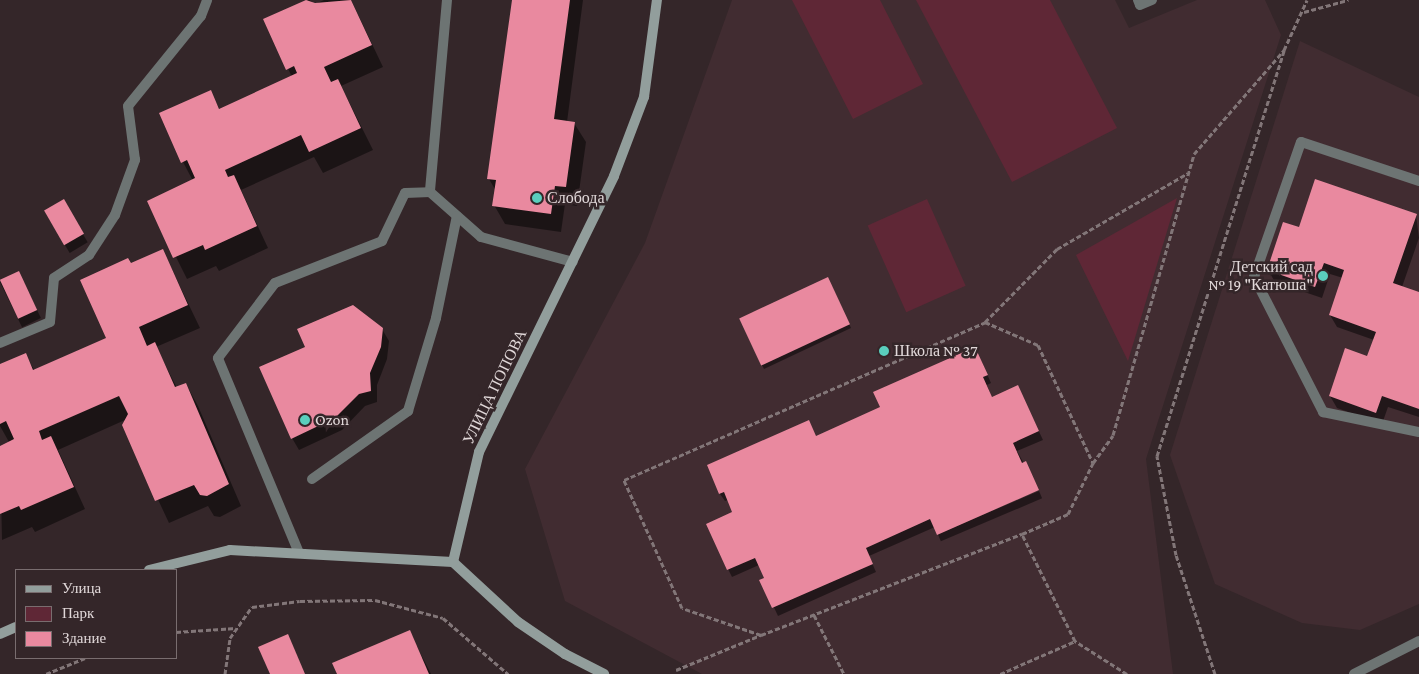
<!DOCTYPE html>
<meta charset="utf-8">
<style>
body{margin:0}
#map{position:relative;width:1419px;height:674px;overflow:hidden;background:#342629;font-family:"Crimson Pro",serif}
div>[style]{position:absolute}
.built>*{inset:0;background:#412c31}
.green>*{inset:0;background:#5f2736;transform-origin:0 0}
.shadow>*{inset:0;background:#0007;transform-origin:0 0}
.building>*{inset:0;background:#e9899f;transform-origin:0 0}
.path>*{height:3px;margin-top:-1.5px;transform-origin:0;background:repeating-linear-gradient(90deg,#827678 0 5px,transparent 0 7.5px)}
.lane>*{height:10px;margin:-5px;padding:0 5px;transform-origin:5px;border-radius:5px;background:#6d7473}
.secondary>*{height:10px;margin:-5px;padding:0 5px;transform-origin:5px;border-radius:5px;background:#929e9c}
.dots>*{width:14px;height:14px;translate:-50% -50%;box-sizing:border-box;border:2px solid #342629;border-radius:50%}
span{translate:-50% -50%;white-space:nowrap;text-align:center;line-height:1.15;-webkit-text-stroke:5px #342629;paint-order:stroke}
.poi-label{font-size:16px;color:#e1d8d9}
.left{translate:0 -50%;text-align:left}
.right{translate:-100% -50%;text-align:right}
.street-label{font-size:16px;color:#e1d8d9}
.legend{position:absolute;left:15px;top:569px;width:162px;height:90px;box-sizing:border-box;background:#342629;border:1px solid #796d6f;margin:0;padding:6px 9px;list-style:none;font-size:15px;color:#e1d8d9}
.legend li{display:flex;align-items:center;gap:10px;height:25px}
.legend b{width:25px;border:1px solid #796d6f}
</style>
<div id="map">
<div class="built">
<i style="clip-path:polygon(732px 0,1115px 0,1129px 28px,1197px 0,1265px 0,1281px 35px,1146px 459px,1173px 674px,702px 674px,565px 601px,525px 469px,645px 243px)"></i>
<i style="clip-path:polygon(1300px 41px,1419px 97px,1419px 604px,1360px 630px,1302px 623px,1215px 584px,1170px 455px)"></i>
</div>
<div class="green">
<i style="clip-path:polygon(792px 0,880px 0,923px 84px,853px 119px)"></i>
<i style="clip-path:polygon(916px 0,1050px 0,1117px 128px,1012px 182px)"></i>
<i style="clip-path:polygon(1177px 198px,1128px 361px,1076px 255px)"></i>
<i style="left:927px;top:199px;width:95px;height:65px;rotate:66deg"></i>
</div>
<div class="shadow">
<i style="clip-path:polygon(309px 0,315px 4px,324px 0,351px 0,383px 67px,341px 86px,373px 150px,323px 173px,314px 157px,241px 190px,268px 248px,219px 271px,216px 266px,187px 279px,148px 201px,193px 181px,183px 162px,210px 92px,220px 110px,292px 77px,265px 20px)"></i>
<i style="clip-path:polygon(514px 0,583px 0,567px 122px,574px 123px,586px 142px,577px 206px,565px 204px,561px 232px,505px 224px,494px 205px,496px 191px,489px 179px)"></i>
<i style="left:63px;top:201px;width:48px;height:21px;rotate:59deg"></i>
<i style="clip-path:polygon(1416px 215px,1419px 238px,1402px 287px,1419px 293px,1419px 417px,1388px 407px,1382px 424px,1337px 408px,1330px 396px,1368px 358px,1374px 340px,1337px 327px,1330px 315px,1343px 278px,1330px 274px,1322px 298px,1275px 282px,1268px 270px,1299px 229px)"></i>
<i style="clip-path:polygon(163px 251px,200px 328px,156px 347px,177px 388px,186px 384px,198px 406px,241px 506px,220px 517px,214px 516px,208px 506px,169px 523px,123px 425px,125px 420px,58px 450px,85px 509px,35px 532px,32px 527px,2px 540px,0 447px,9px 442px,0 426px,0 366px,25px 355px,35px 371px,107px 339px,131px 265px)"></i>
<i style="left:19px;top:273px;width:50px;height:21px;rotate:64deg"></i>
<i style="clip-path:polygon(830px 283px,851px 328px,764px 369px,762px 365px)"></i>
<i style="clip-path:polygon(382px 329px,389px 341px,387px 359px,377px 385px,377px 402px,365px 406px,342px 430px,299px 450px,292px 438px,306px 347px)"></i>
<i style="clip-path:polygon(979px 356px,991px 383px,987px 385px,992px 398px,1018px 387px,1043px 440px,1017px 451px,1038px 489px,935px 527px,869px 556px,876px 572px,778px 616px,761px 580px,765px 578px,759px 565px,732px 577px,728px 569px,734px 513px,728px 500px,725px 501px,720px 494px,708px 466px,816px 437px,882px 408px)"></i>
<i style="left:1039px;top:491px;width:8px;height:110px;rotate:67deg"></i>
<i style="clip-path:polygon(409px 631px,431px 674px,338px 674px)"></i>
</div>
<div class="building">
<i style="clip-path:polygon(306px 0,315px 3px,351px 0,372px 45px,324px 67px,331px 82px,338px 79px,361px 128px,309px 152px,301px 135px,225px 170px,228px 177px,234px 175px,257px 226px,205px 250px,203px 245px,173px 258px,147px 201px,195px 178px,187px 160px,181px 163px,159px 113px,211px 90px,219px 109px,297px 73px,294px 66px,286px 70px,263px 19px)"></i>
<i style="clip-path:polygon(512px 0,570px 0,554px 119px,575px 122px,566px 187px,555px 186px,551px 214px,492px 206px,496px 180px,487px 179px)"></i>
<i style="clip-path:polygon(1315px 179px,1417px 214px,1393px 283px,1419px 292px,1419px 409px,1382px 396px,1376px 413px,1329px 396px,1345px 348px,1367px 356px,1376px 332px,1329px 315px,1344px 270px,1324px 263px,1315px 287px,1267px 270px,1283px 222px,1299px 227px)"></i>
<i style="left:64px;top:199px;width:40px;height:23px;rotate:60deg"></i>
<i style="clip-path:polygon(163px 249px,188px 305px,139px 327px,147px 346px,155px 342px,175px 387px,186px 383px,229px 484px,207px 496px,200px 495px,194px 485px,155px 501px,122px 425px,128px 414px,119px 396px,39px 431px,42px 440px,51px 436px,74px 487px,21px 510px,19px 506px,0 514px,0 446px,14px 439px,6px 421px,0 424px,0 364px,26px 353px,33px 370px,106px 338px,80px 280px,128px 258px,131px 263px)"></i>
<i style="left:19px;top:271px;width:43px;height:21px;rotate:65deg"></i>
<i style="left:828px;top:277px;width:52px;height:98px;rotate:65deg"></i>
<i style="clip-path:polygon(353px 305px,383px 328px,381px 347px,370px 373px,371px 391px,359px 394px,335px 418px,291px 439px,259px 367px,305px 347px,297px 329px)"></i>
<i style="clip-path:polygon(975px 347px,988px 375px,983px 377px,992px 397px,1018px 385px,1039px 431px,1013px 443px,1022px 463px,1026px 461px,1039px 490px,937px 535px,930px 519px,866px 548px,873px 564px,772px 608px,759px 580px,764px 578px,755px 558px,727px 570px,706px 524px,732px 512px,724px 492px,719px 494px,707px 465px,809px 420px,816px 436px,880px 407px,873px 392px)"></i>
<i style="clip-path:polygon(410px 630px,429px 674px,337px 674px,332px 663px)"></i>
<i style="clip-path:polygon(288px 634px,305px 674px,270px 674px,258px 647px)"></i>
</div>
<div class="path">
<i style="left:1304px;top:12px;width:46px;rotate:-15.3deg"></i>
<i style="left:985px;top:322px;width:103px;rotate:-45.4deg"></i>
<i style="left:1057px;top:249px;width:151px;rotate:-30.1deg"></i>
<i style="left:814px;top:615px;width:66px;rotate:63deg"></i>
<i style="left:176px;top:632px;width:60px;rotate:-3.8deg"></i>
<i style="left:761px;top:635px;width:280px;rotate:-21.2deg"></i>
<i style="left:676px;top:670px;width:92px;rotate:-22.4deg"></i>
<i style="left:761px;top:635px;width:83px;rotate:-161.1deg"></i>
<i style="left:682px;top:608px;width:141px;rotate:-114.4deg"></i>
<i style="left:624px;top:480px;width:394px;rotate:-23.6deg"></i>
<i style="left:985px;top:322px;width:58px;rotate:23.5deg"></i>
<i style="left:1038px;top:345px;width:130px;rotate:65deg"></i>
<i style="left:46px;top:674px;width:42px;rotate:-22.3deg"></i>
<i style="left:225px;top:674px;width:36px;rotate:-82deg"></i>
<i style="left:230px;top:638px;width:38px;rotate:-55deg"></i>
<i style="left:252px;top:607px;width:48px;rotate:-7.1deg"></i>
<i style="left:300px;top:601px;width:75px;rotate:-0.8deg"></i>
<i style="left:375px;top:600px;width:70px;rotate:14.8deg"></i>
<i style="left:443px;top:618px;width:86px;rotate:40.7deg"></i>
<i style="left:1000px;top:674px;width:82px;rotate:-23.7deg"></i>
<i style="left:1127px;top:674px;width:62px;rotate:-147.6deg"></i>
<i style="left:1075px;top:641px;width:119px;rotate:-116.4deg"></i>
<i style="left:1022px;top:534px;width:50px;rotate:-23.5deg"></i>
<i style="left:1068px;top:514px;width:57px;rotate:-63.9deg"></i>
<i style="left:1093px;top:463px;width:34px;rotate:-54deg"></i>
<i style="left:1113px;top:435px;width:292px;rotate:-73.9deg"></i>
<i style="left:1194px;top:154px;width:138px;rotate:-49.1deg"></i>
<i style="left:1215px;top:674px;width:125px;rotate:-108.1deg"></i>
<i style="left:1176px;top:555px;width:101px;rotate:-100.9deg"></i>
<i style="left:1157px;top:456px;width:425px;rotate:-72.6deg"></i>
<i style="left:1284px;top:50px;width:55px;rotate:-65.3deg"></i>
</div>
<div class="lane">
<i style="left:447px;top:0;width:193px;rotate:95.1deg"></i>
<i style="left:430px;top:192px;width:68px;rotate:41.4deg"></i>
<i style="left:481px;top:237px;width:95px;rotate:15.2deg"></i>
<i style="left:1138px;top:0;width:5px;rotate:68deg"></i>
<i style="left:1140px;top:5px;width:13px;rotate:-23deg"></i>
<i style="left:1419px;top:181px;width:124px;rotate:-161.7deg"></i>
<i style="left:1301px;top:142px;width:143px;rotate:109.2deg"></i>
<i style="left:1254px;top:277px;width:152px;rotate:62.9deg"></i>
<i style="left:1323px;top:412px;width:98px;rotate:11.8deg"></i>
<i style="left:0;top:343px;width:54px;rotate:-22.8deg"></i>
<i style="left:50px;top:322px;width:44px;rotate:-84.8deg"></i>
<i style="left:54px;top:278px;width:42px;rotate:-33.3deg"></i>
<i style="left:89px;top:255px;width:48px;rotate:-57deg"></i>
<i style="left:115px;top:215px;width:59px;rotate:-70deg"></i>
<i style="left:135px;top:160px;width:54px;rotate:-97.4deg"></i>
<i style="left:128px;top:106px;width:116px;rotate:-51deg"></i>
<i style="left:201px;top:16px;width:17px;rotate:-69deg"></i>
<i style="left:312px;top:479px;width:118px;rotate:-35.3deg"></i>
<i style="left:408px;top:411px;width:97px;rotate:-73.2deg"></i>
<i style="left:436px;top:318px;width:104px;rotate:-78.4deg"></i>
<i style="left:299px;top:553px;width:211px;rotate:-112.6deg"></i>
<i style="left:218px;top:358px;width:94px;rotate:-52.8deg"></i>
<i style="left:275px;top:283px;width:115px;rotate:-21.4deg"></i>
<i style="left:382px;top:241px;width:53px;rotate:-64.4deg"></i>
<i style="left:405px;top:193px;width:25px;rotate:-2deg"></i>
<i style="left:1354px;top:674px;width:73px;rotate:-26.9deg"></i>
</div>
<div class="secondary">
<i style="left:453px;top:562px;width:113px;rotate:-76.7deg"></i>
<i style="left:479px;top:452px;width:307px;rotate:-63.9deg"></i>
<i style="left:614px;top:176px;width:85px;rotate:-69.2deg"></i>
<i style="left:644px;top:97px;width:98px;rotate:-82.4deg"></i>
<i style="left:453px;top:562px;width:88px;rotate:42.7deg"></i>
<i style="left:518px;top:622px;width:57px;rotate:34.2deg"></i>
<i style="left:565px;top:654px;width:44px;rotate:27.1deg"></i>
<i style="left:149px;top:570px;width:83px;rotate:-13.9deg"></i>
<i style="left:230px;top:550px;width:223px;rotate:3.1deg"></i>
<i style="left:0;top:634px;width:17px;rotate:-24deg"></i>
</div>
<div class="dots">
<i style="left:537px;top:198px;background:#5acebd"></i>
<i style="left:1323px;top:276px;background:#5acebd"></i>
<i style="left:884px;top:351px;background:#5acebd"></i>
<i style="left:305px;top:420px;background:#5acebd"></i>
</div>
<div class="poi-label">
<span class="left" style="left:547px;top:198px">Слобода</span>
<span class="right" style="left:1313px;top:276px">Детский сад<br>№ 19 "Катюша"</span>
<span class="left" style="left:894px;top:351px">Школа № 37</span>
<span class="left" style="left:315px;top:420px">Ozon</span>
</div>
<div class="street-label">
<span style="left:495px;top:387px;rotate:-64deg">УЛИЦА ПОПОВА</span>
</div>
<ul class="legend">
<li><b style="height:6px;background:#929e9c"></b>Улица</li>
<li><b style="height:14px;background:#5f2736"></b>Парк</li>
<li><b style="height:14px;background:#e9899f"></b>Здание</li>
</ul>
</div>
